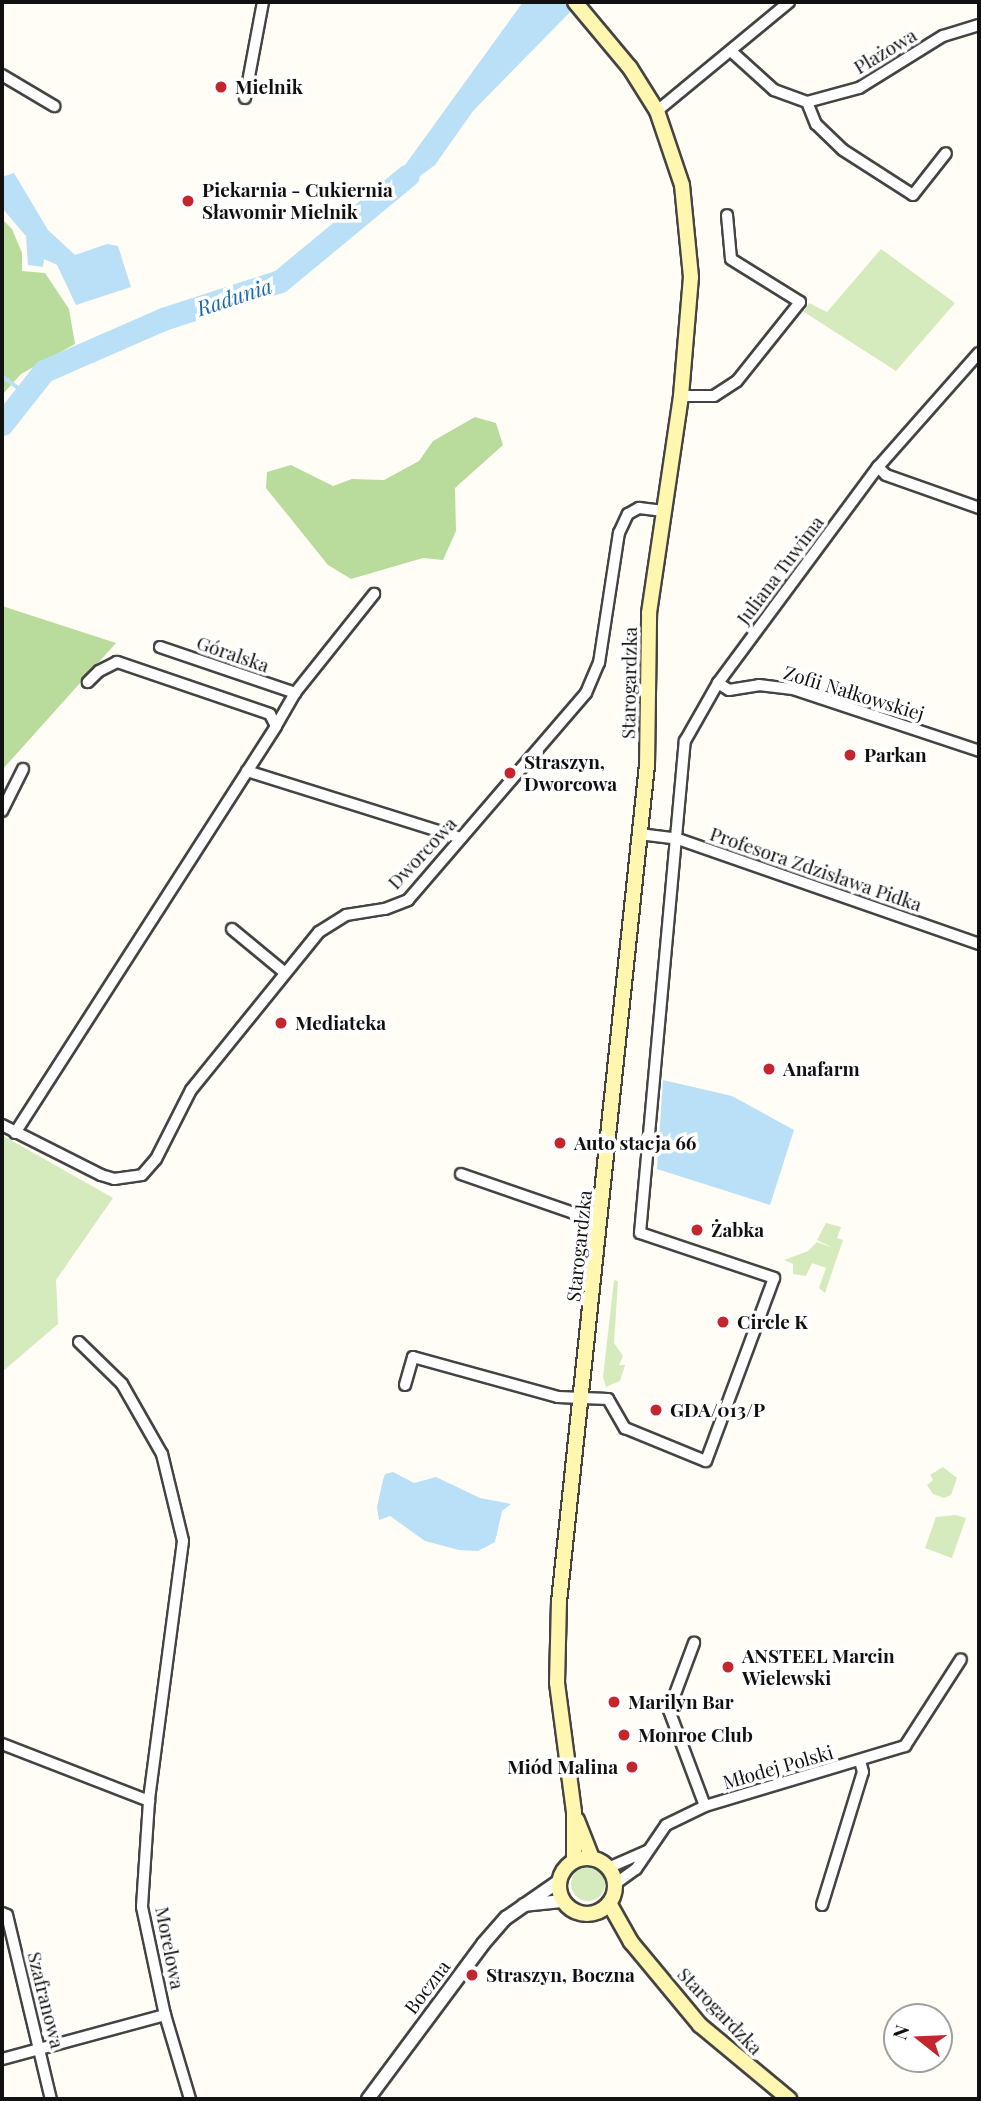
<!DOCTYPE html>
<meta charset="utf-8">
<style>
body{margin:0}
#map{position:relative;width:981px;height:2101px;overflow:hidden;background:#fffdf5;font-family:"Playfair Display",serif}
div>[style]{position:absolute}
.green>*{inset:0;background:#d5ebbd}
.round{border-radius:50%}
.forest>*{inset:0;background:#b9dc9c}
.water>*{inset:0;background:#b9e0f7}
.stream>*{height:3.5px;margin:-1.75px;padding:0 1.75px;transform-origin:1.75px;border-radius:1.75px;background:#b9e0f7}
.river>*{height:23px;margin:-11.5px;padding:0 11.5px;transform-origin:11.5px;border-radius:11.5px;background:#b9e0f7}
.roads{filter:drop-shadow(2px 0 #444) drop-shadow(-2px 0 #444) drop-shadow(0 2px #444) drop-shadow(0 -2px #444)}
.minor>*{height:10px;margin:-5px;padding:0 5px;transform-origin:5px;border-radius:5px;background:#fff}
.tertiary>*{height:12px;margin:-6px;padding:0 6px;transform-origin:6px;border-radius:6px;background:#fff}
.secondary>*{height:14px;margin:-7px;padding:0 7px;transform-origin:7px;border-radius:7px;background:#fff6b0}
.secondary>.ring{margin:-7px;padding:0;box-sizing:content-box;background:none;border:14px solid #fff6b0;border-radius:50%}
.dots>*{width:19px;height:19px;translate:-50% -50%;box-sizing:border-box;border:4px solid #fff;border-radius:50%}
span{translate:-50% -50%;white-space:nowrap;text-align:center;line-height:1.15;-webkit-text-stroke:7px #fff;paint-order:stroke}
.street-label{font-size:19px;color:#111}
.poi-label{font-size:19px;color:#111;font-weight:700}
.left{translate:0 -50%;text-align:left}
.right{translate:-100% -50%;text-align:right}
.water-label{font-size:21px;color:#1768a6;font-style:italic}
.frame{position:absolute;inset:0;border:4px solid #111;pointer-events:none}
.north{position:absolute;left:883px;top:2003px;width:70px;height:70px;box-sizing:border-box;background:#fff;border:2px solid #a0a0a0;border-radius:50%;rotate:288deg;font-size:19px;font-weight:700;line-height:28px;text-align:center;color:#111}
.north::after{content:'';display:block;margin:auto;width:24px;height:32px;background:#c4262e;clip-path:polygon(50% 0,100% 100%,50% 72%,0 100%)}
</style>
<div id="map">
<div class="green">
<i style="clip-path:polygon(881px 249px,955px 303px,896px 371px,804px 312px,809px 303px,827px 312px)"></i>
<i style="clip-path:polygon(2px 1135px,113px 1198px,56px 1280px,58px 1324px,2px 1372px)"></i>
<i style="clip-path:polygon(826px 1223px,841px 1227px,837px 1238px,843px 1240px,825px 1293px,819px 1288px,826px 1268px,812px 1263px,806px 1276px,793px 1274px,793px 1264px,784px 1260px,808px 1251px,817px 1242px,833px 1248px,817px 1240px)"></i>
<i style="clip-path:polygon(614px 1280px,618px 1281px,614px 1343px,623px 1356px,619px 1365px,625px 1365px,620px 1381px,606px 1387px,603px 1377px)"></i>
<i style="clip-path:polygon(943px 1467px,957px 1478px,951px 1495px,944px 1498px,933px 1494px,927px 1485px,933px 1480px,930px 1475px)"></i>
<i style="clip-path:polygon(956px 1515px,966px 1518px,952px 1558px,925px 1548px,936px 1517px)"></i>
<i class="round" style="left:571px;top:1867px;width:34px;height:34px"></i>
</div>
<div class="forest">
<i style="clip-path:polygon(2px 219px,12px 229px,22px 253px,22px 271px,45px 273px,69px 309px,75px 344px,21px 374px,2px 395px)"></i>
<i style="clip-path:polygon(475px 417px,496px 423px,503px 445px,455px 488px,456px 531px,443px 560px,423px 558px,351px 579px,328px 565px,266px 488px,267px 472px,291px 465px,333px 486px,352px 479px,384px 480px,419px 461px,433px 441px)"></i>
<i style="clip-path:polygon(2px 606px,116px 643px,2px 770px)"></i>
</div>
<div class="water">
<i style="clip-path:polygon(523px 2px,580px 2px,473px 111px,435px 165px,371px 212px)"></i>
<i style="clip-path:polygon(14px 173px,48px 230px,75px 255px,107px 244px,118px 246px,131px 287px,76px 305px,57px 265px,44px 259px,43px 267px,28px 265px,26px 236px,2px 208px,2px 177px)"></i>
<i style="clip-path:polygon(663px 1080px,732px 1096px,794px 1130px,770px 1205px,657px 1169px)"></i>
<i style="clip-path:polygon(393px 1472px,414px 1483px,436px 1477px,480px 1498px,511px 1504px,502px 1511px,495px 1542px,478px 1551px,459px 1550px,425px 1541px,390px 1516px,379px 1520px,377px 1507px,383px 1480px,385px 1474px)"></i>
</div>
<div class="stream">
<i style="left:2px;top:376px;width:29px;rotate:36deg"></i>
</div>
<div class="river">
<i style="left:2px;top:424px;width:68px;rotate:-51.6deg"></i>
<i style="left:44px;top:371px;width:130px;rotate:-23.6deg"></i>
<i style="left:163px;top:319px;width:123px;rotate:-18deg"></i>
<i style="left:280px;top:281px;width:166px;rotate:-39.6deg"></i>
</div>
<div class="roads">
<div class="minor">
<i style="left:732px;top:52px;width:57px;rotate:42.1deg"></i>
<i style="left:774px;top:90px;width:35px;rotate:20deg"></i>
<i style="left:807px;top:102px;width:24px;rotate:68deg"></i>
<i style="left:816px;top:124px;width:37px;rotate:44deg"></i>
<i style="left:843px;top:150px;width:83px;rotate:32.7deg"></i>
<i style="left:913px;top:195px;width:53px;rotate:-51.8deg"></i>
<i style="left:2px;top:75px;width:61px;rotate:30.8deg"></i>
<i style="left:245px;top:98px;width:98px;rotate:-79.4deg"></i>
<i style="left:807px;top:102px;width:54px;rotate:-15.1deg"></i>
<i style="left:859px;top:88px;width:99px;rotate:-31.8deg"></i>
<i style="left:943px;top:36px;width:38px;rotate:-17deg"></i>
<i style="left:657px;top:111px;width:171px;rotate:-39.5deg"></i>
<i style="left:681px;top:396px;width:33px"></i>
<i style="left:714px;top:396px;width:27px;rotate:-33deg"></i>
<i style="left:737px;top:381px;width:101px;rotate:-51.4deg"></i>
<i style="left:800px;top:302px;width:81px;rotate:-148.1deg"></i>
<i style="left:731px;top:259px;width:44px;rotate:-95.2deg"></i>
<i style="left:878px;top:467px;width:11px;rotate:45deg"></i>
<i style="left:886px;top:475px;width:99px;rotate:19.5deg"></i>
<i style="left:160px;top:647px;width:143px;rotate:18.8deg"></i>
<i style="left:295px;top:693px;width:38px;rotate:120deg"></i>
<i style="left:718px;top:683px;width:13px;rotate:32deg"></i>
<i style="left:729px;top:690px;width:30px;rotate:-9deg"></i>
<i style="left:759px;top:685px;width:34px;rotate:7deg"></i>
<i style="left:793px;top:689px;width:196px;rotate:18.4deg"></i>
<i style="left:295px;top:693px;width:127px;rotate:-51.4deg"></i>
<i style="left:247px;top:771px;width:224px;rotate:17.4deg"></i>
<i style="left:2px;top:811px;width:47px;rotate:-63.4deg"></i>
<i style="left:639px;top:834px;width:39px;rotate:7deg"></i>
<i style="left:678px;top:839px;width:319px;rotate:19.2deg"></i>
<i style="left:232px;top:929px;width:67px;rotate:39.6deg"></i>
<i style="left:2px;top:1125px;width:111px;rotate:26.8deg"></i>
<i style="left:101px;top:1175px;width:14px;rotate:17deg"></i>
<i style="left:114px;top:1179px;width:28px;rotate:-8deg"></i>
<i style="left:142px;top:1175px;width:21px;rotate:-49deg"></i>
<i style="left:156px;top:1159px;width:77px;rotate:-63.1deg"></i>
<i style="left:191px;top:1090px;width:203px;rotate:-51deg"></i>
<i style="left:319px;top:932px;width:32px;rotate:-32deg"></i>
<i style="left:346px;top:915px;width:39px;rotate:-9deg"></i>
<i style="left:385px;top:909px;width:25px;rotate:-21deg"></i>
<i style="left:408px;top:900px;width:273px;rotate:-49.3deg"></i>
<i style="left:586px;top:693px;width:33px;rotate:-67deg"></i>
<i style="left:599px;top:663px;width:132px;rotate:-81.3deg"></i>
<i style="left:619px;top:533px;width:21px;rotate:-65deg"></i>
<i style="left:628px;top:514px;width:13px;rotate:-29deg"></i>
<i style="left:639px;top:508px;width:25px;rotate:7deg"></i>
<i style="left:15px;top:1133px;width:483px;rotate:-57.3deg"></i>
<i style="left:276px;top:726px;width:13px;rotate:-117deg"></i>
<i style="left:270px;top:714px;width:162px;rotate:-161.2deg"></i>
<i style="left:117px;top:662px;width:20px;rotate:153deg"></i>
<i style="left:99px;top:671px;width:16px;rotate:135deg"></i>
<i style="left:461px;top:1174px;width:147px;rotate:19.1deg"></i>
<i style="left:79px;top:1342px;width:60px;rotate:44.3deg"></i>
<i style="left:122px;top:1384px;width:81px;rotate:60.3deg"></i>
<i style="left:162px;top:1454px;width:89px;rotate:76.4deg"></i>
<i style="left:183px;top:1541px;width:262px;rotate:97.5deg"></i>
<i style="left:149px;top:1801px;width:106px;rotate:93.8deg"></i>
<i style="left:142px;top:1907px;width:110px;rotate:78deg"></i>
<i style="left:165px;top:2015px;width:88px;rotate:73.4deg"></i>
<i style="left:405px;top:1385px;width:29px;rotate:-74deg"></i>
<i style="left:413px;top:1357px;width:150px;rotate:15.4deg"></i>
<i style="left:558px;top:1397px;width:50px;rotate:2.3deg"></i>
<i style="left:608px;top:1399px;width:34px;rotate:60deg"></i>
<i style="left:625px;top:1428px;width:87px;rotate:22.2deg"></i>
<i style="left:706px;top:1461px;width:195px;rotate:-69.6deg"></i>
<i style="left:774px;top:1278px;width:141px;rotate:-161.4deg"></i>
<i style="left:640px;top:1233px;width:494px;rotate:-84.8deg"></i>
<i style="left:685px;top:741px;width:67px;rotate:-60.4deg"></i>
<i style="left:718px;top:683px;width:269px;rotate:-53.5deg"></i>
<i style="left:878px;top:467px;width:152px;rotate:-48.5deg"></i>
<i style="left:2px;top:1744px;width:158px;rotate:21.2deg"></i>
<i style="left:705px;top:1806px;width:209px;rotate:-16.7deg"></i>
<i style="left:905px;top:1746px;width:103px;rotate:-57.2deg"></i>
<i style="left:608px;top:1868px;width:43px;rotate:-23.6deg"></i>
<i style="left:615px;top:1884px;width:26px;rotate:-36deg"></i>
<i style="left:636px;top:1869px;width:53px;rotate:-55.7deg"></i>
<i style="left:666px;top:1825px;width:43px;rotate:-26deg"></i>
<i style="left:705px;top:1806px;width:103px;rotate:-110.6deg"></i>
<i style="left:669px;top:1710px;width:72px;rotate:-69.5deg"></i>
<i style="left:822px;top:1905px;width:139px;rotate:-72.9deg"></i>
<i style="left:863px;top:1772px;width:11px;rotate:-105deg"></i>
<i style="left:2px;top:1913px;width:5px;rotate:22deg"></i>
<i style="left:7px;top:1915px;width:189px;rotate:76.6deg"></i>
<i style="left:2px;top:2059px;width:169px;rotate:-15.1deg"></i>
</div>
<div class="tertiary">
<i style="left:524px;top:1905px;width:39px;rotate:-6deg"></i>
<i style="left:368px;top:2099px;width:193px;rotate:-53.4deg"></i>
<i style="left:483px;top:1944px;width:35px;rotate:-49deg"></i>
<i style="left:506px;top:1918px;width:65px;rotate:-34.9deg"></i>
</div>
<div class="secondary">
<i style="left:577px;top:1820px;width:41px;rotate:68.5deg"></i>
<i class="ring" style="left:559px;top:1858px;width:42px;height:42px"></i>
<i style="left:574px;top:1861px;width:49px;rotate:-90deg"></i>
<i style="left:574px;top:1812px;width:130px;rotate:-97.5deg"></i>
<i style="left:557px;top:1683px;width:81px;rotate:-88.6deg"></i>
<i style="left:559px;top:1602px;width:842px;rotate:-84deg"></i>
<i style="left:647px;top:765px;width:152px;rotate:-89.2deg"></i>
<i style="left:649px;top:613px;width:219px;rotate:-81.6deg"></i>
<i style="left:681px;top:396px;width:119px;rotate:-85.2deg"></i>
<i style="left:691px;top:277px;width:92px;rotate:-95.6deg"></i>
<i style="left:682px;top:185px;width:78px;rotate:-108.7deg"></i>
<i style="left:657px;top:111px;width:51px;rotate:-122.1deg"></i>
<i style="left:630px;top:68px;width:86px;rotate:-129.8deg"></i>
<i style="left:609px;top:1903px;width:45px;rotate:60.6deg"></i>
<i style="left:631px;top:1942px;width:108px;rotate:50.3deg"></i>
<i style="left:700px;top:2025px;width:116px;rotate:39.7deg"></i>
</div>
</div>
<div class="dots">
<i style="left:221px;top:87px;background:#c4262e"></i>
<i style="left:188px;top:201px;background:#c4262e"></i>
<i style="left:850px;top:755px;background:#c4262e"></i>
<i style="left:510px;top:773px;background:#c4262e"></i>
<i style="left:281px;top:1023px;background:#c4262e"></i>
<i style="left:769px;top:1069px;background:#c4262e"></i>
<i style="left:560px;top:1143px;background:#c4262e"></i>
<i style="left:697px;top:1230px;background:#c4262e"></i>
<i style="left:723px;top:1322px;background:#c4262e"></i>
<i style="left:656px;top:1410px;background:#c4262e"></i>
<i style="left:728px;top:1667px;background:#c4262e"></i>
<i style="left:614px;top:1702px;background:#c4262e"></i>
<i style="left:624px;top:1735px;background:#c4262e"></i>
<i style="left:632px;top:1767px;background:#c4262e"></i>
<i style="left:472px;top:1975px;background:#c4262e"></i>
</div>
<div class="street-label">
<span style="left:885px;top:51px;rotate:-31deg">Plażowa</span>
<span style="left:780px;top:570px;rotate:-53deg">Juliana Tuwima</span>
<span style="left:233px;top:654px;rotate:19deg">Góralska</span>
<span style="left:629px;top:683px;rotate:-89deg">Starogardzka</span>
<span style="left:854px;top:693px;rotate:17deg">Zofii Nałkowskiej</span>
<span style="left:422px;top:853px;rotate:-47deg">Dworcowa</span>
<span style="left:816px;top:869px;rotate:19deg">Profesora Zdzisława Pidka</span>
<span style="left:579px;top:1246px;rotate:-84deg">Starogardzka</span>
<span style="left:778px;top:1767px;rotate:-16deg">Młodej Polski</span>
<span style="left:170px;top:1948px;rotate:79deg">Morelowa</span>
<span style="left:427px;top:1987px;rotate:-53deg">Boczna</span>
<span style="left:46px;top:2000px;rotate:76deg">Szafranowa</span>
<span style="left:720px;top:2011px;rotate:46deg">Starogardzka</span>
</div>
<div class="poi-label">
<span class="left" style="left:235px;top:87px">Mielnik</span>
<span class="left" style="left:202px;top:201px">Piekarnia - Cukiernia<br>Sławomir Mielnik</span>
<span class="left" style="left:864px;top:755px">Parkan</span>
<span class="left" style="left:524px;top:773px">Straszyn,<br>Dworcowa</span>
<span class="left" style="left:295px;top:1023px">Mediateka</span>
<span class="left" style="left:783px;top:1069px">Anafarm</span>
<span class="left" style="left:574px;top:1143px">Auto stacja 66</span>
<span class="left" style="left:711px;top:1230px">Żabka</span>
<span class="left" style="left:737px;top:1322px">Circle K</span>
<span class="left" style="left:670px;top:1410px">GDA/013/P</span>
<span class="left" style="left:742px;top:1667px">ANSTEEL Marcin<br>Wielewski</span>
<span class="left" style="left:628px;top:1702px">Marilyn Bar</span>
<span class="left" style="left:638px;top:1735px">Monroe Club</span>
<span class="right" style="left:618px;top:1767px">Miód Malina</span>
<span class="left" style="left:486px;top:1975px">Straszyn, Boczna</span>
</div>
<div class="water-label">
<span style="left:234px;top:296px;rotate:-18deg">Radunia</span>
</div>
<div class="frame"></div>
<div class="north">N</div>
</div>
